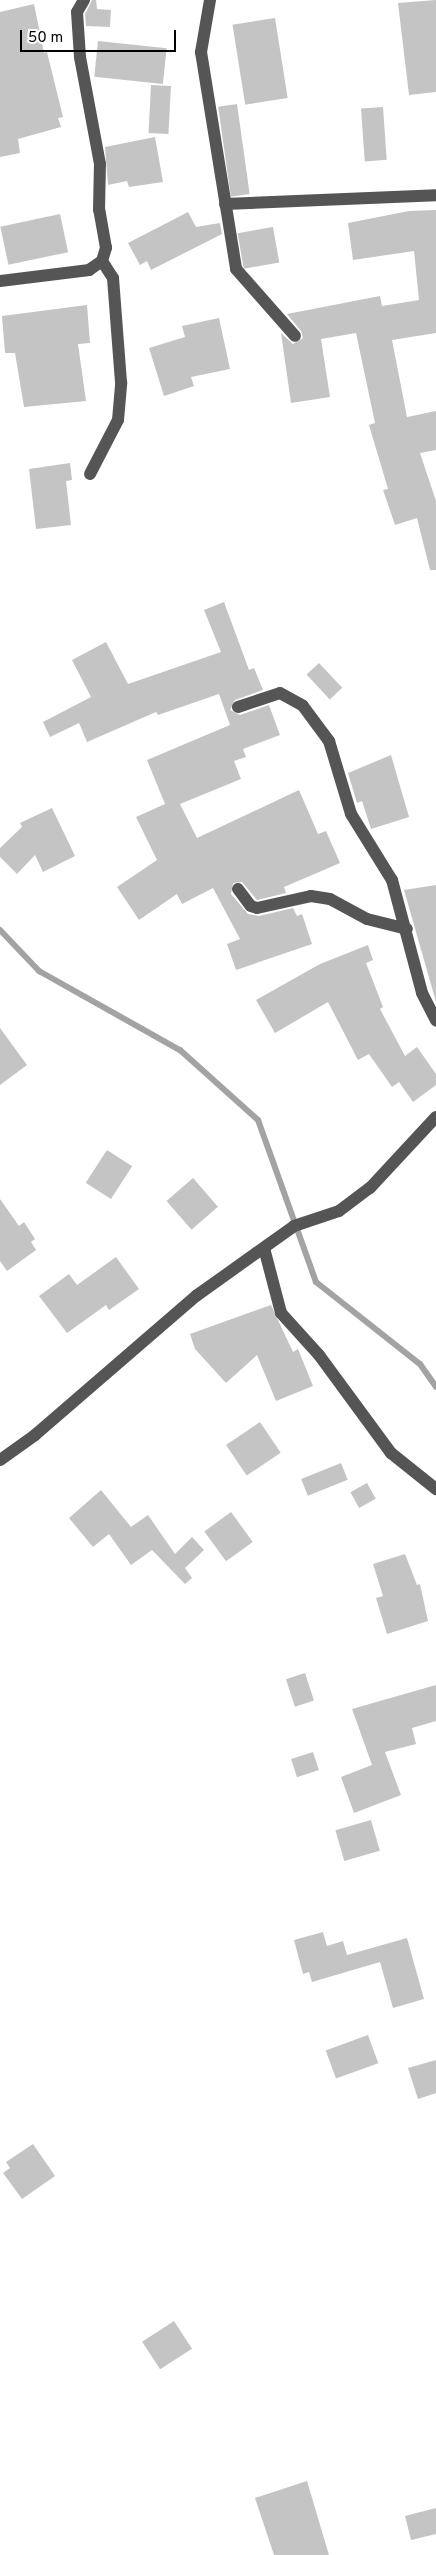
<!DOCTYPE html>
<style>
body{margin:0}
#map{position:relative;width:436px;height:2555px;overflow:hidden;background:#fff;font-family:Overpass,sans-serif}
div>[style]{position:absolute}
.stream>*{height:6px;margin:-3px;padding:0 3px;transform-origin:3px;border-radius:3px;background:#a3a3a3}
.building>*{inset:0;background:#c4c4c4;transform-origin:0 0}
.minor>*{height:12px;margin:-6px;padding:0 6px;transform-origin:6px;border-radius:6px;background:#555}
span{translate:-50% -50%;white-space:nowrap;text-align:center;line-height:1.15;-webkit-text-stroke:4px #fff;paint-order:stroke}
.scale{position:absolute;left:20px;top:30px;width:156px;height:22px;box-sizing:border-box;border:2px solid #000;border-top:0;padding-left:6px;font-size:15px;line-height:18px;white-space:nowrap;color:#000;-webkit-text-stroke:4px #fff;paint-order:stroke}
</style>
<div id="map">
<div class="stream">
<i style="left:0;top:930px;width:57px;rotate:46.4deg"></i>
<i style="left:39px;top:971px;width:162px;rotate:29.3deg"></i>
<i style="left:180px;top:1050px;width:105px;rotate:41.9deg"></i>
<i style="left:258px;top:1120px;width:172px;rotate:70.3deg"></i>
<i style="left:316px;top:1282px;width:132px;rotate:38.3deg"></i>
<i style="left:420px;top:1364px;width:28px;rotate:55deg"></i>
</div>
<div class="building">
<i style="clip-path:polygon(92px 0,96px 0,97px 9px,111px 10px,110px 27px,86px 26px,85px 14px)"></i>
<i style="clip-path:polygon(436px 0,436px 92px,409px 95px,398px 3px)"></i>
<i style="clip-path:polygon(34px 4px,44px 53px,47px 52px,63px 117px,58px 118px,61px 127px,18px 139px,20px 153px,0 157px,0 12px)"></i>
<i style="left:275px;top:18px;width:81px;height:43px;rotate:81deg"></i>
<i style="left:98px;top:41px;width:69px;height:36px;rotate:6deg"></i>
<i style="left:151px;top:85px;width:20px;height:48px;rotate:3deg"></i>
<i style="left:237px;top:104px;width:91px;height:19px;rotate:82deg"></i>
<i style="left:383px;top:107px;width:53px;height:22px;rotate:86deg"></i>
<i style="clip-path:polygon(155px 137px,163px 182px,129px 187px,127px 181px,108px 185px,105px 147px)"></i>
<i style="clip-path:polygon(436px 210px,436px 333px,392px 340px,407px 417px,436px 411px,436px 450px,420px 453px,436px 501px,436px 570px,430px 570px,417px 518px,395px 525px,383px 490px,388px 489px,369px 425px,375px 423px,356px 333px,321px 339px,330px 397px,291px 403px,281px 333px,293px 344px,303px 338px,301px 331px,287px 314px,380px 296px,382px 306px,419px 300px,414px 251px,353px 260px,348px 223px,409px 211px)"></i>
<i style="clip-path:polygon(188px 212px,196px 227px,220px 223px,222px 234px,151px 270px,147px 261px,140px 265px,128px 243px)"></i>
<i style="left:60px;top:214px;width:39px;height:61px;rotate:78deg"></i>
<i style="left:273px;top:227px;width:36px;height:36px;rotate:80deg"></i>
<i style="clip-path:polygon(87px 305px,90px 343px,78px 344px,86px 401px,24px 407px,15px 353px,5px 353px,2px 316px)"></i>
<i style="clip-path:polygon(219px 318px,230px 369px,191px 377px,194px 386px,164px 396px,149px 348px,185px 337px,182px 326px)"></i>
<i style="clip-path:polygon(70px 463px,72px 480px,66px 481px,71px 525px,36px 529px,29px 469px)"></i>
<i style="clip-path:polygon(224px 602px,249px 670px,254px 668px,263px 690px,235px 700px,230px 710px,240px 715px,269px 705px,280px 735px,243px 749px,246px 757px,234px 761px,241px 779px,180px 804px,197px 838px,299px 790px,318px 834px,326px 831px,340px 863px,284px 887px,286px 893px,257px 900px,242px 882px,233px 883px,231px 894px,248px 914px,259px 916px,293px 908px,297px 916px,302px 914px,312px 944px,236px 970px,227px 944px,240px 939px,213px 888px,182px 904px,177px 894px,139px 920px,117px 887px,157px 860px,136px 817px,165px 804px,147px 760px,230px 725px,219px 694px,158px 715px,156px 712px,87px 742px,79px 723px,50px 737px,43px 722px,91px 697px,72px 660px,106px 642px,128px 684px,221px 652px,204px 610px)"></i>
<i style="left:319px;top:663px;width:34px;height:17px;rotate:47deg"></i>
<i style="clip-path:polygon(391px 755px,409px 817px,371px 829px,362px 801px,357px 803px,348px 773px)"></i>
<i style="clip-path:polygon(52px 808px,75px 856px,43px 872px,35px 855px,17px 874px,0 857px,0 848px,22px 827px,20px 823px)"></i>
<i style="clip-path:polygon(436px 885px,436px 1002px,404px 890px)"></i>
<i style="clip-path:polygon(368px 945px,373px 960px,366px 963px,383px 1007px,380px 1009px,405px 1056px,417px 1047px,436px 1074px,436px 1085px,413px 1102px,399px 1082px,392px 1087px,369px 1054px,358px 1060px,328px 1002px,275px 1033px,256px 1000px,320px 964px)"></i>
<i style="clip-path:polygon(0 1028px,27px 1065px,0 1085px)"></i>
<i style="left:107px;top:1150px;width:30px;height:39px;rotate:33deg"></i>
<i style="left:193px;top:1178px;width:38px;height:35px;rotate:49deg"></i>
<i style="clip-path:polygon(0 1199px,19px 1226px,24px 1222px,35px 1239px,31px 1242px,36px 1250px,7px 1271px,0 1261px)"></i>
<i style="clip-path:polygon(116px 1257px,139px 1289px,109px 1310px,106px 1305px,67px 1333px,39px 1296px,69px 1274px,77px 1285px)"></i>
<i style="clip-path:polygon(271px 1305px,293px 1352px,298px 1349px,313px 1386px,276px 1401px,257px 1355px,226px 1383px,195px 1349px,190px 1334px)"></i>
<i style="left:260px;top:1422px;width:37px;height:41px;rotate:56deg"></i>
<i style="left:341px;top:1463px;width:18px;height:43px;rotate:68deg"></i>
<i style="left:367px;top:1483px;width:18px;height:19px;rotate:61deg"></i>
<i style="clip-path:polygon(101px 1490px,131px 1527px,148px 1515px,175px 1554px,192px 1537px,204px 1550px,185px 1568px,192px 1578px,185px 1584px,152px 1550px,131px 1565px,109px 1534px,93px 1547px,69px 1518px)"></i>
<i style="left:231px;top:1512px;width:37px;height:33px;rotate:54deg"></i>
<i style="clip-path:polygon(405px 1554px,417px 1585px,420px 1584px,428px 1621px,387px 1634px,376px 1598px,383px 1596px,373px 1564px)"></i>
<i style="left:305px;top:1673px;width:29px;height:20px;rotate:72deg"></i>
<i style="clip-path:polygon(436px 1685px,436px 1721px,412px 1728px,416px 1744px,385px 1752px,401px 1795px,354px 1813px,341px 1777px,372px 1765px,352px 1709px)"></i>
<i style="left:313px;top:1752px;width:19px;height:23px;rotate:72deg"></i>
<i style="left:371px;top:1820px;width:32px;height:37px;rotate:74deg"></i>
<i style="clip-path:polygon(323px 1932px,327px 1946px,343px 1941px,347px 1955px,407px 1938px,424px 1999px,393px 2008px,380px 1962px,312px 1982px,309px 1972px,303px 1974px,294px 1940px)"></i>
<i style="left:368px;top:2035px;width:30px;height:45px;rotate:70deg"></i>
<i style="clip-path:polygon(436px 2060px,436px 2093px,418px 2099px,408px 2068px)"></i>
<i style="clip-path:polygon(33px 2144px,55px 2176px,22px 2199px,3px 2173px,10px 2168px,6px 2162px)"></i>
<i style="left:174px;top:2321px;width:33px;height:38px;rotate:57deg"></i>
<i style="clip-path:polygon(307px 2481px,329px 2555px,274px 2555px,255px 2498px)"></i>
<i style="clip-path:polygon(436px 2508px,436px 2534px,411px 2540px,405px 2516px)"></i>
</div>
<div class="minor">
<i style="left:210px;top:0;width:53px;rotate:99.8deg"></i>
<i style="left:201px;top:52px;width:220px;rotate:80.8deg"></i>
<i style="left:236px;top:269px;width:89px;rotate:48.6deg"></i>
<i style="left:225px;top:204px;width:211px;rotate:-2.4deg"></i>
<i style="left:0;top:281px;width:90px;rotate:-7deg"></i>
<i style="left:89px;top:270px;width:16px;rotate:-35deg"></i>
<i style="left:102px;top:261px;width:14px;rotate:-73deg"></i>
<i style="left:106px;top:248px;width:39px;rotate:-100deg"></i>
<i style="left:99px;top:210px;width:46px;rotate:-88.8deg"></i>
<i style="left:100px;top:164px;width:109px;rotate:-100.6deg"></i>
<i style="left:80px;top:57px;width:45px;rotate:-93.8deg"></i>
<i style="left:77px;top:12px;width:14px;rotate:-60deg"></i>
<i style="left:90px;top:474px;width:61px;rotate:-62.6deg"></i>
<i style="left:118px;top:420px;width:38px;rotate:-85deg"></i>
<i style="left:121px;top:382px;width:104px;rotate:-94.4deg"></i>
<i style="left:113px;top:278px;width:20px;rotate:-123deg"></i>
<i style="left:238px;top:707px;width:44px;rotate:-18.4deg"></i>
<i style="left:280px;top:693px;width:26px;rotate:29deg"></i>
<i style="left:303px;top:706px;width:44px;rotate:53.4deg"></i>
<i style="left:329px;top:741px;width:76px;rotate:73.2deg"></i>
<i style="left:351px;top:814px;width:78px;rotate:58.2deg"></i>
<i style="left:392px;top:880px;width:117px;rotate:75.1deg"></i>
<i style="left:422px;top:993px;width:31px;rotate:63deg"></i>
<i style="left:238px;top:889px;width:21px;rotate:53deg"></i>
<i style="left:251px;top:906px;width:6px;rotate:18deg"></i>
<i style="left:257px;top:908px;width:55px;rotate:-12.5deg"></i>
<i style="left:311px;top:896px;width:19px;rotate:9deg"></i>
<i style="left:330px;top:899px;width:42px;rotate:28.4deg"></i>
<i style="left:367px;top:919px;width:41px;rotate:14deg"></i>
<i style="left:264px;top:1248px;width:67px;rotate:75.3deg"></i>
<i style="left:281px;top:1313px;width:57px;rotate:47.9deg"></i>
<i style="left:319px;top:1355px;width:122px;rotate:53.7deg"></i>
<i style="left:391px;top:1453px;width:58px;rotate:38.7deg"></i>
<i style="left:0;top:1460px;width:43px;rotate:-35.5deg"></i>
<i style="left:35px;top:1435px;width:213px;rotate:-40.8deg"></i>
<i style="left:196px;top:1296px;width:120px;rotate:-35.5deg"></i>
<i style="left:294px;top:1226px;width:47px;rotate:-18.4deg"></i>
<i style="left:339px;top:1211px;width:39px;rotate:-37deg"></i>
<i style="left:370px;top:1188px;width:97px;rotate:-47.1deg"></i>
</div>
<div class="scale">50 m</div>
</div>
